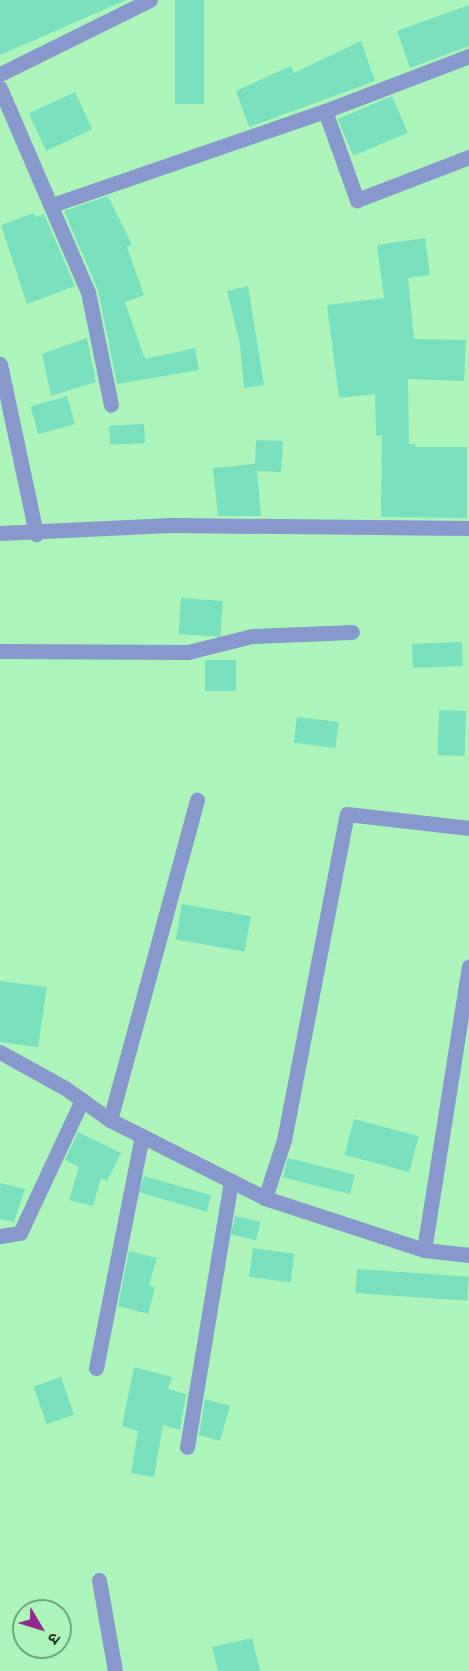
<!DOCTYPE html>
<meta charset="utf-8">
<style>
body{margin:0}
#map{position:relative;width:469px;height:1671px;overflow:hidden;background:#acf4ba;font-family:"PT Sans","Noto Sans Devanagari",sans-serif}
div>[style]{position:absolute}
.building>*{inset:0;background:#7adfbd;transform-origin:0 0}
.street>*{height:15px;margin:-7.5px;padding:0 7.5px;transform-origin:7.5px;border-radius:7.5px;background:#8698cc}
span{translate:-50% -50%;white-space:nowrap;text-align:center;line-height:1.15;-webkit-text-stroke:5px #acf4ba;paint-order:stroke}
.north{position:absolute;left:12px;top:1599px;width:60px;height:60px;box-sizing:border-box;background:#acf4ba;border:2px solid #70a77b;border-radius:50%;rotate:128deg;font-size:16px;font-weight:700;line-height:24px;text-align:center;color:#16331d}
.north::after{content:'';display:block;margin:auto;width:21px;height:27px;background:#922a8e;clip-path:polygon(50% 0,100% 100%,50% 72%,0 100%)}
</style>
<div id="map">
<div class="building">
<i style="clip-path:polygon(0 0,126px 0,0 55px)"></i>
<i style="left:175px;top:0;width:29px;height:104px"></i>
<i style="clip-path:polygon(469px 5px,469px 46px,410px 68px,397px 31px)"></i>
<i style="clip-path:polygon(361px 41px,375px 81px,249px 127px,236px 91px,291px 66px,294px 73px)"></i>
<i style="left:75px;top:92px;width:41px;height:51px;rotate:65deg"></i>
<i style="left:392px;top:96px;width:40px;height:59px;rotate:67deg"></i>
<i style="clip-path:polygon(108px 196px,132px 245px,127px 247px,144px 295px,125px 302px,143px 354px,146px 359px,195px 348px,199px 370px,117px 384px,98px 290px,64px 211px)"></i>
<i style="clip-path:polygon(34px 213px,36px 217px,44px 214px,75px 286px,27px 304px,1px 225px)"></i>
<i style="clip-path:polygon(425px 238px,430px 275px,408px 278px,414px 339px,466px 340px,464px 381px,408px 379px,409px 444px,415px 444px,415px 447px,467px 447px,467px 518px,381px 517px,382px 435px,376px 436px,375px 394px,339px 398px,327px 305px,384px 298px,377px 245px)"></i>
<i style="clip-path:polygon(248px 286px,264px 385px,244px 388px,240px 344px,227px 291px)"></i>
<i style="clip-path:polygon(87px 338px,96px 382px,51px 396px,42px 354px)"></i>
<i style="left:67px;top:396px;width:29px;height:38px;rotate:74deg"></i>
<i style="left:144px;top:424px;width:19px;height:35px;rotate:87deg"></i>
<i style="clip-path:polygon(256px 440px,283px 441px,281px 472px,257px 471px,261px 516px,218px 516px,213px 468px,255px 464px)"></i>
<i style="left:181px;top:598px;width:42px;height:36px;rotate:4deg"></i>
<i style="left:462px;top:642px;width:24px;height:50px;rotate:88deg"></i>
<i style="left:236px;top:660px;width:31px;height:31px;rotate:90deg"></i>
<i style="left:439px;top:710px;width:27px;height:45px;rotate:2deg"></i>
<i style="left:297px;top:717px;width:42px;height:26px;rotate:7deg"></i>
<i style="left:182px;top:904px;width:70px;height:36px;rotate:10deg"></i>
<i style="clip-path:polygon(0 981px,47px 987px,38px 1047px,0 1042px)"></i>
<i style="left:354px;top:1119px;width:67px;height:37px;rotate:15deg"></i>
<i style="clip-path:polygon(78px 1132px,121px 1153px,107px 1181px,101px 1178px,93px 1206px,69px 1200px,79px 1167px,65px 1160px)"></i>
<i style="left:288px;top:1158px;width:69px;height:20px;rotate:14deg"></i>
<i style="left:144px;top:1176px;width:70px;height:17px;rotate:16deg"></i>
<i style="clip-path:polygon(0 1183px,25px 1189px,14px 1222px,0 1219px)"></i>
<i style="left:235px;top:1216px;width:26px;height:19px;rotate:13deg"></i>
<i style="left:253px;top:1248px;width:42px;height:29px;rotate:8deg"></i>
<i style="clip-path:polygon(129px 1251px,157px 1258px,149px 1285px,155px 1287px,148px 1314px,118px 1306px)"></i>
<i style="left:357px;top:1269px;width:112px;height:24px;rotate:4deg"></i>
<i style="clip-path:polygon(134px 1367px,172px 1377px,168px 1389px,186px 1394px,180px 1430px,163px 1425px,154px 1477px,131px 1473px,138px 1431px,122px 1426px)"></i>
<i style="left:61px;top:1377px;width:40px;height:29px;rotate:71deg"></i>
<i style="clip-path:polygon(205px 1399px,230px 1406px,220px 1441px,199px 1435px)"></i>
<i style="clip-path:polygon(252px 1638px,260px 1671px,218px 1671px,212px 1647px)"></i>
</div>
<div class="street">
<i style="left:0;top:74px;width:167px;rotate:-26.3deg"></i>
<i style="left:0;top:88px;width:222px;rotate:66.7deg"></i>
<i style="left:88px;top:292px;width:115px;rotate:78.5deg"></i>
<i style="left:325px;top:111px;width:95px;rotate:70.2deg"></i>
<i style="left:357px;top:200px;width:120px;rotate:-21deg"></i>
<i style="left:52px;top:205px;width:289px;rotate:-19deg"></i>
<i style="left:325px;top:111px;width:154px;rotate:-20.9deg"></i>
<i style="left:0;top:364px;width:174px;rotate:78deg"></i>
<i style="left:0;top:533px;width:171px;rotate:-2.7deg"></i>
<i style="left:171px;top:525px;width:298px;rotate:0.6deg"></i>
<i style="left:0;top:651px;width:188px;rotate:0.3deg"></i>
<i style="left:188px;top:652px;width:66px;rotate:-14deg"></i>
<i style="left:252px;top:636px;width:100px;rotate:-2.3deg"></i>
<i style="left:0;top:1052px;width:74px;rotate:29deg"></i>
<i style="left:65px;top:1088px;width:55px;rotate:35.4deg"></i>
<i style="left:110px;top:1120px;width:174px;rotate:26.7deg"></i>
<i style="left:265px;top:1198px;width:167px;rotate:18.1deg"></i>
<i style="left:424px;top:1250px;width:45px;rotate:6.3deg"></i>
<i style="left:110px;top:1120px;width:332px;rotate:-74.8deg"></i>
<i style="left:265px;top:1198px;width:61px;rotate:-71.9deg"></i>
<i style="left:284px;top:1140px;width:332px;rotate:-79.1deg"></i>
<i style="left:347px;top:814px;width:123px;rotate:6.5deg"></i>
<i style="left:0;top:1236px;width:20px;rotate:-9deg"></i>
<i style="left:20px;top:1233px;width:147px;rotate:-65deg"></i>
<i style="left:424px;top:1250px;width:287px;rotate:-81deg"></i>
<i style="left:96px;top:1368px;width:237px;rotate:-78.8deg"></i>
<i style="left:187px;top:1447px;width:270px;rotate:-80.6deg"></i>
<i style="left:99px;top:1580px;width:92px;rotate:80deg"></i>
</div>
<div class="north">उ</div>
</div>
